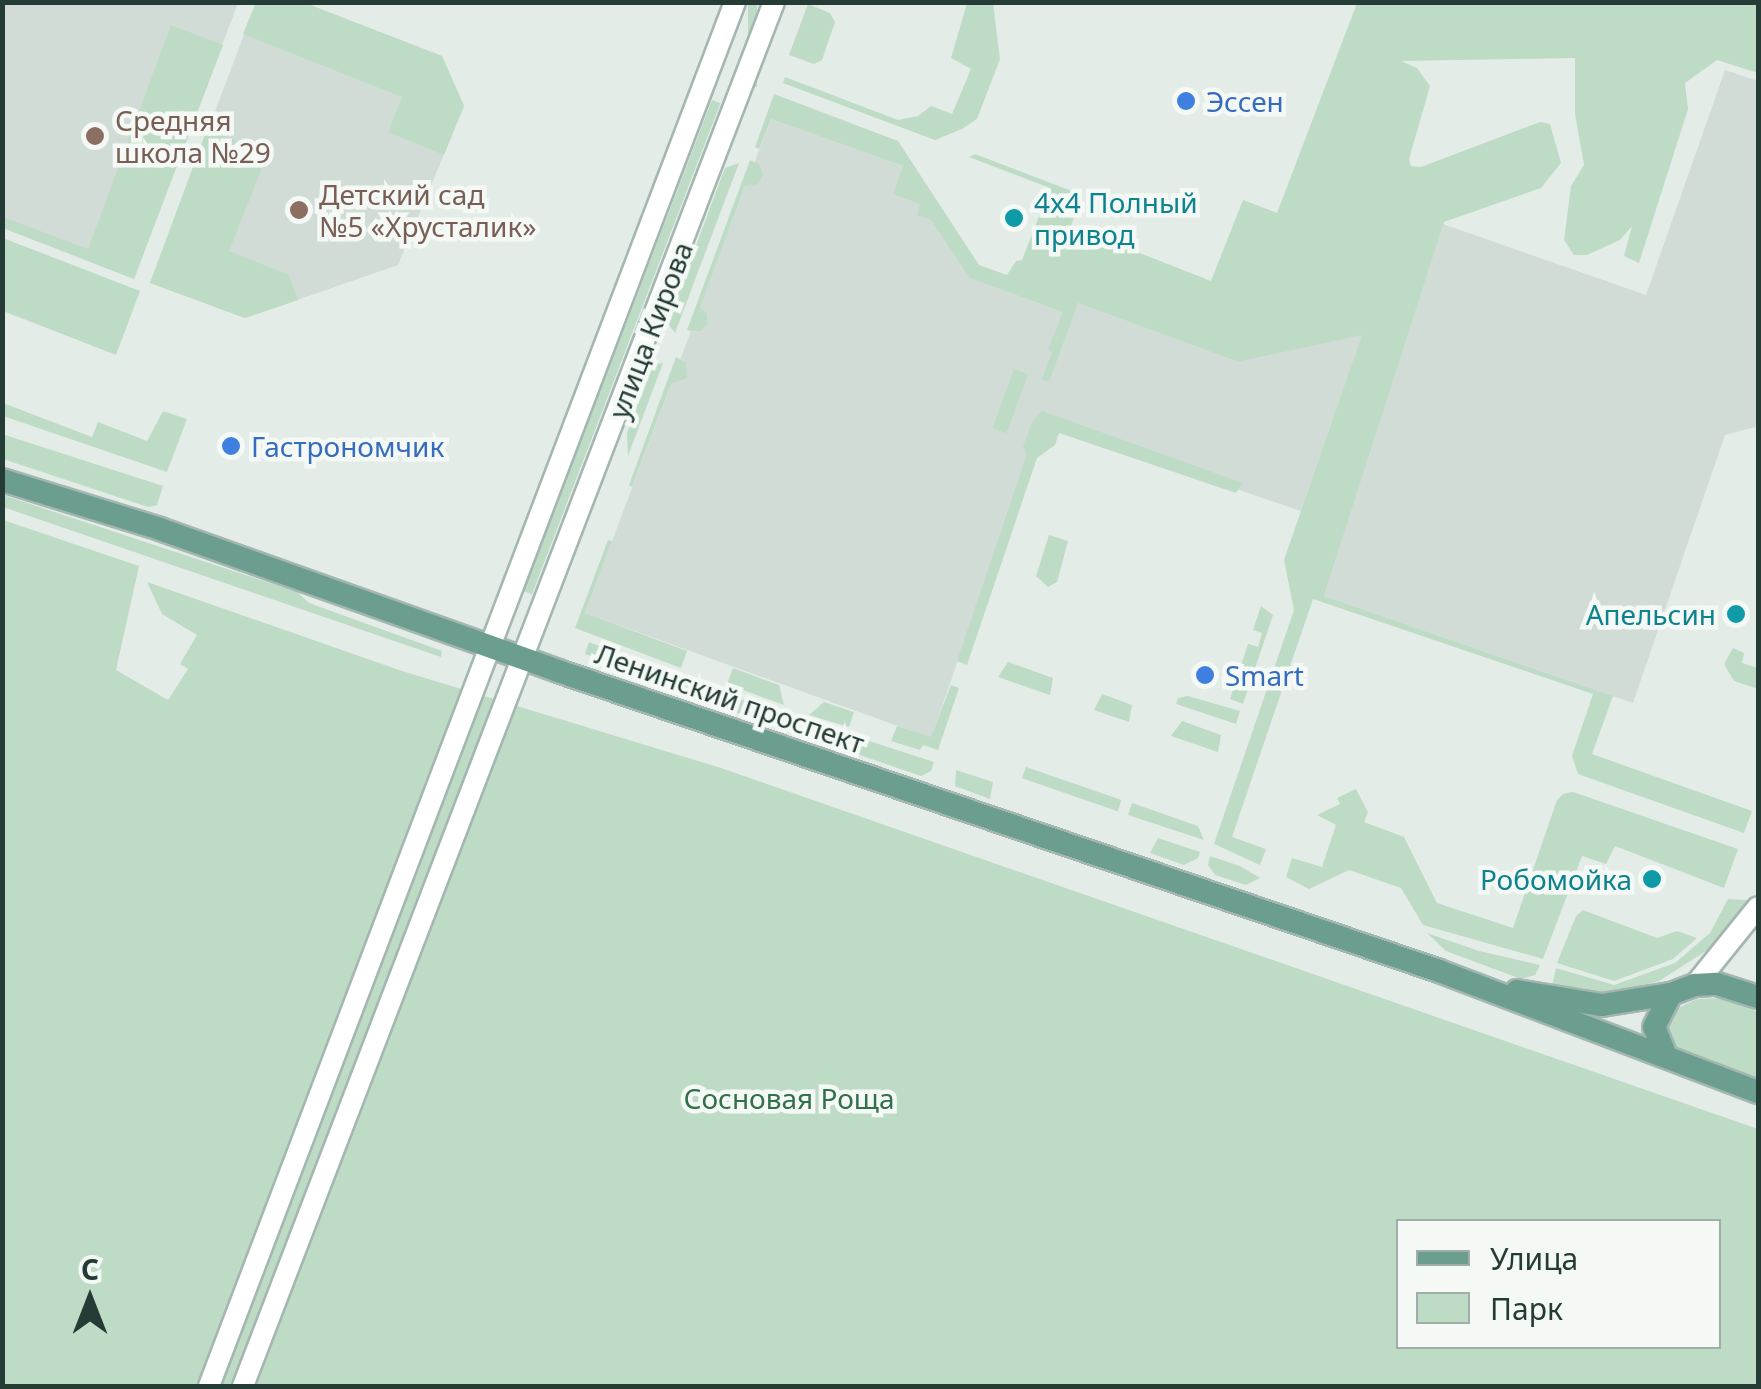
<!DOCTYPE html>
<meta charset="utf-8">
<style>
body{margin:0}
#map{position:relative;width:1761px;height:1389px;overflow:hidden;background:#e4ece8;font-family:"Noto Sans",sans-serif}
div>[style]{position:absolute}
.built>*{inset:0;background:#d2dcd7}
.green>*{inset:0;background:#bedbc6;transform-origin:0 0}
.roads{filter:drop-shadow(2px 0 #a3b7b0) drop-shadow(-2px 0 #a3b7b0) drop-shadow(0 2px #a3b7b0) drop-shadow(0 -2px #a3b7b0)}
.secondary>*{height:20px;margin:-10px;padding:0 10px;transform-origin:10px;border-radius:10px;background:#fff}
.primary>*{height:22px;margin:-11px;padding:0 11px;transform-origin:11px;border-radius:11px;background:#6c9e90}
.dots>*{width:28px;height:28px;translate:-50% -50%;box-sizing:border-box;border:5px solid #f4f9f6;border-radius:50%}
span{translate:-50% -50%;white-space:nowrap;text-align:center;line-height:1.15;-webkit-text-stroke:9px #f4f9f6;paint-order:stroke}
.shop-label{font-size:28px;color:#366cbe}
.left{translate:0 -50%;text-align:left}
.education-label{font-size:28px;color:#785e54}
.culture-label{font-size:28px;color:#0d838f}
.right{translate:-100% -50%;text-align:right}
.street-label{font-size:28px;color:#243c35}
.park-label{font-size:28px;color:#327049}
.frame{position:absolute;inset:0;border:5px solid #243c35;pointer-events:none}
.legend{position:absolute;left:1396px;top:1219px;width:325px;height:130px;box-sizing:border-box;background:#f4f9f6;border:2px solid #a1ada9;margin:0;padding:12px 18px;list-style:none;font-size:30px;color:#243c35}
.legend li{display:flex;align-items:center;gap:20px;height:50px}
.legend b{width:50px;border:2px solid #a1ada9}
.north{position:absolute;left:40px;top:1249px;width:100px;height:100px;-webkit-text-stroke:8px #f4f9f6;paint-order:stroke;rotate:0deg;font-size:28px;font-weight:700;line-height:40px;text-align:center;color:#243c35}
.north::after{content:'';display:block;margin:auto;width:35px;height:45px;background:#243c35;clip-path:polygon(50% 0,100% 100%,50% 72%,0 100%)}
</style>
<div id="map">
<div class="built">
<i style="clip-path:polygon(2px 3px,238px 3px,134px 279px,3px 228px)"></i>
<i style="clip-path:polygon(256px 3px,305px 3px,442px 56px,464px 106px,398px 265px,245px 318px,150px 283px)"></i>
<i style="clip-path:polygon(1725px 70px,1758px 81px,1758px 416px,1755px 427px,1725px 435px,1633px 703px,1324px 596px,1443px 224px,1646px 295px)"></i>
<i style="clip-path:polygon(771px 119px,903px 166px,978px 266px,1238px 362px,1363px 334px,1301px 511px,1041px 423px,931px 738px,585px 613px,691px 331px,695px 332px,699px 307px)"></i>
</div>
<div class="green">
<i style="clip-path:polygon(256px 2px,305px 3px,442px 56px,464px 106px,444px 155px,388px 132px,402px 97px,243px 34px)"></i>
<i style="left:748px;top:3px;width:9px;height:84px"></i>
<i style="clip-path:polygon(967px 3px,993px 3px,1000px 59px,977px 119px,962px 129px,935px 140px,783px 83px,785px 77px,898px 120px,918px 116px,931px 106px,952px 114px,971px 69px,951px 58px)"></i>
<i style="clip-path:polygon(1357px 3px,1758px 3px,1758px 73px,1717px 60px,1685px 83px,1688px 109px,1639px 263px,1624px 256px,1632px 226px,1620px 240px,1587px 255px,1574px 255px,1564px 240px,1571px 186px,1584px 165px,1575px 114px,1575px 58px,1401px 61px,1417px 68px,1430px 86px,1409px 159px,1411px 166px,1421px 167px,1540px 122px,1550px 124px,1561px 163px,1541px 188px,1444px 222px,1324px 596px,1613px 696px,1592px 754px,1752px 811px,1744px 833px,1578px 774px,1572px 756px,1593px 694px,1313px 599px,1232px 837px,1266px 849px,1260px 865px,1214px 844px,1294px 610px,1284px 560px,1362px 335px,1238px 362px,1078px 303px,1049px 382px,1042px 379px,1052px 352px,1048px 349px,1063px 312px,970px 278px,931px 220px,917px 215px,920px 204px,893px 194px,903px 166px,771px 119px,759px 149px,755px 147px,774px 94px,898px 141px,979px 265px,1007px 275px,1016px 261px,1022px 260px,1050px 188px,969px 157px,975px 154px,1077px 193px,1079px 203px,1071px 226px,1211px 281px,1243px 200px,1277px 213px)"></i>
<i style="clip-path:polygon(808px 4px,830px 13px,835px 22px,822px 60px,814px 64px,789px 55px)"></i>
<i style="clip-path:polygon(171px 25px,223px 45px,134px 279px,3px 228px,3px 217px,88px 249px)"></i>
<i style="left:712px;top:100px;width:9px;height:526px;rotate:21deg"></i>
<i style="clip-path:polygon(207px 129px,268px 153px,229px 251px,289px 275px,298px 300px,245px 318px,150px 283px)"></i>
<i style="clip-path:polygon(750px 160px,760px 165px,763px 175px,758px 184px,745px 186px,700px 307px,707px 314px,707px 324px,701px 331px,691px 331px,687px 330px)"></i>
<i style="clip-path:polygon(739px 163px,675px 333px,669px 325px,670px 315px,725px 168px)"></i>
<i style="clip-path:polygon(3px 238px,140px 291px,116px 355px,3px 311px)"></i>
<i style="clip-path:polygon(676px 357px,686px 363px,687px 378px,671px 384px,632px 487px,629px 485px)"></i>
<i style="clip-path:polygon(663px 363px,628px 456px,627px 433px,648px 375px,654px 364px)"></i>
<i style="left:1014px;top:369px;width:15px;height:63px;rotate:20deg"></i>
<i style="clip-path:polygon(3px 403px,92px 437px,98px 422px,147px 441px,163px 411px,187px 419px,167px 472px,3px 416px)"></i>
<i style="clip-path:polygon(1042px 411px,1243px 483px,1236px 493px,1059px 433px,1055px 445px,1037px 458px,967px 665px,957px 661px,1027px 454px,1023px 446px,1032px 422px)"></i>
<i style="clip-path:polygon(2px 434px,163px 486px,157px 505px,148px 507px,3px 459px)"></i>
<i style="clip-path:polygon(3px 495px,297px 592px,309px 603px,442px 651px,441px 657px,3px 507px)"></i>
<i style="clip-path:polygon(evenodd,3px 520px,139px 566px,116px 670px,168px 700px,188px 669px,180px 664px,197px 635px,162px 614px,147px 582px,402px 671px,721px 768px,1758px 1129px,1758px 1386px,3px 1386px,3px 520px,1398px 1222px,1718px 1222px,1718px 1346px,1398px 1346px,1398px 1222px)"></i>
<i style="clip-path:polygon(1049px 535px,1068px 541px,1057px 582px,1048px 587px,1036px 576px)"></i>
<i style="clip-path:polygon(608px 540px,612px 541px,585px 613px,687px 651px,681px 668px,575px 628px)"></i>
<i style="clip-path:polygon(1261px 606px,1273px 615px,1243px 704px,1230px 699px,1248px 644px,1258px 647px,1262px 633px,1253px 630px)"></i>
<i style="clip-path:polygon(589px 642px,678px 676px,781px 714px,766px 723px,737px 713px,675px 684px,585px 654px)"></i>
<i style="clip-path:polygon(1733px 648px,1744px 653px,1742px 663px,1758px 668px,1758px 689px,1734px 681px,1724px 664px)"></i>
<i style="clip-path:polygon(1008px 662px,1053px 678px,1050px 695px,998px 677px)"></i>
<i style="clip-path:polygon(733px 668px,779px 685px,784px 705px,727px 684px)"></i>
<i style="clip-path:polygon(951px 685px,959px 688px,938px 750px,923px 745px,920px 750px,891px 741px,897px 726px,931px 737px)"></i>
<i style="clip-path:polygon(1102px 694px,1132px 705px,1129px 722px,1094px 710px)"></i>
<i style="clip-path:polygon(1188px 696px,1240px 711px,1236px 724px,1176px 704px,1178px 698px)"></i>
<i style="clip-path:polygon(824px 702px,854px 712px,849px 727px,809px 715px)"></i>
<i style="clip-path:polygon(807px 721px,934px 762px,931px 771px,921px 776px,813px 739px)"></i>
<i style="clip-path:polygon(1182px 721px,1221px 735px,1218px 752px,1171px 736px)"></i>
<i style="left:1026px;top:767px;width:101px;height:12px;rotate:19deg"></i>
<i style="clip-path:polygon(956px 770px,993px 782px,990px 799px,955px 786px)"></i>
<i style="clip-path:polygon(1356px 789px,1368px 812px,1364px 822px,1404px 837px,1437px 903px,1513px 928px,1557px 800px,1563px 794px,1573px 792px,1738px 849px,1724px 888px,1615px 846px,1606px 864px,1582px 856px,1543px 959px,1423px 925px,1401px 888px,1349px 870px,1309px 889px,1286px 877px,1292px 858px,1322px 867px,1336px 825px,1317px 815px,1340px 804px,1337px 798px)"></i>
<i style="clip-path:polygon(1132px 803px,1198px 826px,1204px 840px,1128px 815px)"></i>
<i style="clip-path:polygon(1158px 838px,1200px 852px,1198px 858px,1184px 865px,1150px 853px)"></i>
<i style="clip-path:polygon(1210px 856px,1240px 866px,1260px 878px,1246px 885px,1215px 875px,1208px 865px)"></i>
<i style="clip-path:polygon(1728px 899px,1747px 900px,1717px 944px,1659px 981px,1604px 996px,1552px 986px,1556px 968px,1614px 985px,1675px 963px,1710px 933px)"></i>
<i style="clip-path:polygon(1583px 910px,1657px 938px,1677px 931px,1697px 938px,1673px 959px,1614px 981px,1557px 963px,1576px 916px)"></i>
<i style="clip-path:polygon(1427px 933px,1479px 951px,1540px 965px,1535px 975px,1521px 979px,1446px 951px)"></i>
<i style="clip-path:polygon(1723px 998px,1758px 1012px,1758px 1082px,1675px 1053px,1665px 1026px,1674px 1010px,1697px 999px)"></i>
</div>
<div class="roads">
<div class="secondary">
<i style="left:1695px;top:985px;width:100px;rotate:-51.1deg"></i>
<i style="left:209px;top:1386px;width:1481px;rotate:-69.19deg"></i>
<i style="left:243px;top:1386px;width:1482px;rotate:-69.01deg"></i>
</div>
<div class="primary">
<i style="left:2px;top:480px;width:165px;rotate:17.2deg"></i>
<i style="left:160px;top:529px;width:423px;rotate:19.6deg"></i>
<i style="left:558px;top:671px;width:931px;rotate:18.8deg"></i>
<i style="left:1439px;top:971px;width:341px;rotate:20.8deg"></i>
<i style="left:1517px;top:991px;width:86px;rotate:9.4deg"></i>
<i style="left:1602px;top:1005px;width:70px;rotate:-9.1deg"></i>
<i style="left:1666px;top:1056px;width:31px;rotate:-112deg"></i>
<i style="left:1654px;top:1027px;width:37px;rotate:-63deg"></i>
<i style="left:1671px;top:994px;width:26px;rotate:-21deg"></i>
<i style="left:1695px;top:985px;width:22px;rotate:-3deg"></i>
<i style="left:1717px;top:984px;width:43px;rotate:17.6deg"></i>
</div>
</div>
<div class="dots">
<i style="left:1186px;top:101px;background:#3f7fe0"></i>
<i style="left:95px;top:136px;background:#8d6e63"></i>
<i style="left:299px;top:210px;background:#8d6e63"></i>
<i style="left:1014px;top:218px;background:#0f9aa8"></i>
<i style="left:231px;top:446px;background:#3f7fe0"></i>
<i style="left:1736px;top:614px;background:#0f9aa8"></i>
<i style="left:1205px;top:675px;background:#3f7fe0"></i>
<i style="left:1652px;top:879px;background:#0f9aa8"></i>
</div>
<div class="shop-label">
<span class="left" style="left:1206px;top:101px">Эссен</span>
<span class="left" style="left:251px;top:446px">Гастрономчик</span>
<span class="left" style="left:1225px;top:675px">Smart</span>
</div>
<div class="education-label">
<span class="left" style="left:115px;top:136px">Средняя<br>школа №29</span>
<span class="left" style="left:319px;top:210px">Детский сад<br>№5 «Хрусталик»</span>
</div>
<div class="culture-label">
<span class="left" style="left:1034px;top:218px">4x4 Полный<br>привод</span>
<span class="right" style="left:1716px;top:614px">Апельсин</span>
<span class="right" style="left:1632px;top:879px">Робомойка</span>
</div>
<div class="street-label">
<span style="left:650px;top:330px;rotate:-69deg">улица Кирова</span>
<span style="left:730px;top:698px;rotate:19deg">Ленинский проспект</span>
</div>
<div class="park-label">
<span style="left:789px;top:1098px">Сосновая Роща</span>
</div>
<div class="frame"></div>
<ul class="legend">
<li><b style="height:12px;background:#6c9e90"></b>Улица</li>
<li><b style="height:28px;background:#bedbc6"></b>Парк</li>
</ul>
<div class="north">С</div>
</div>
